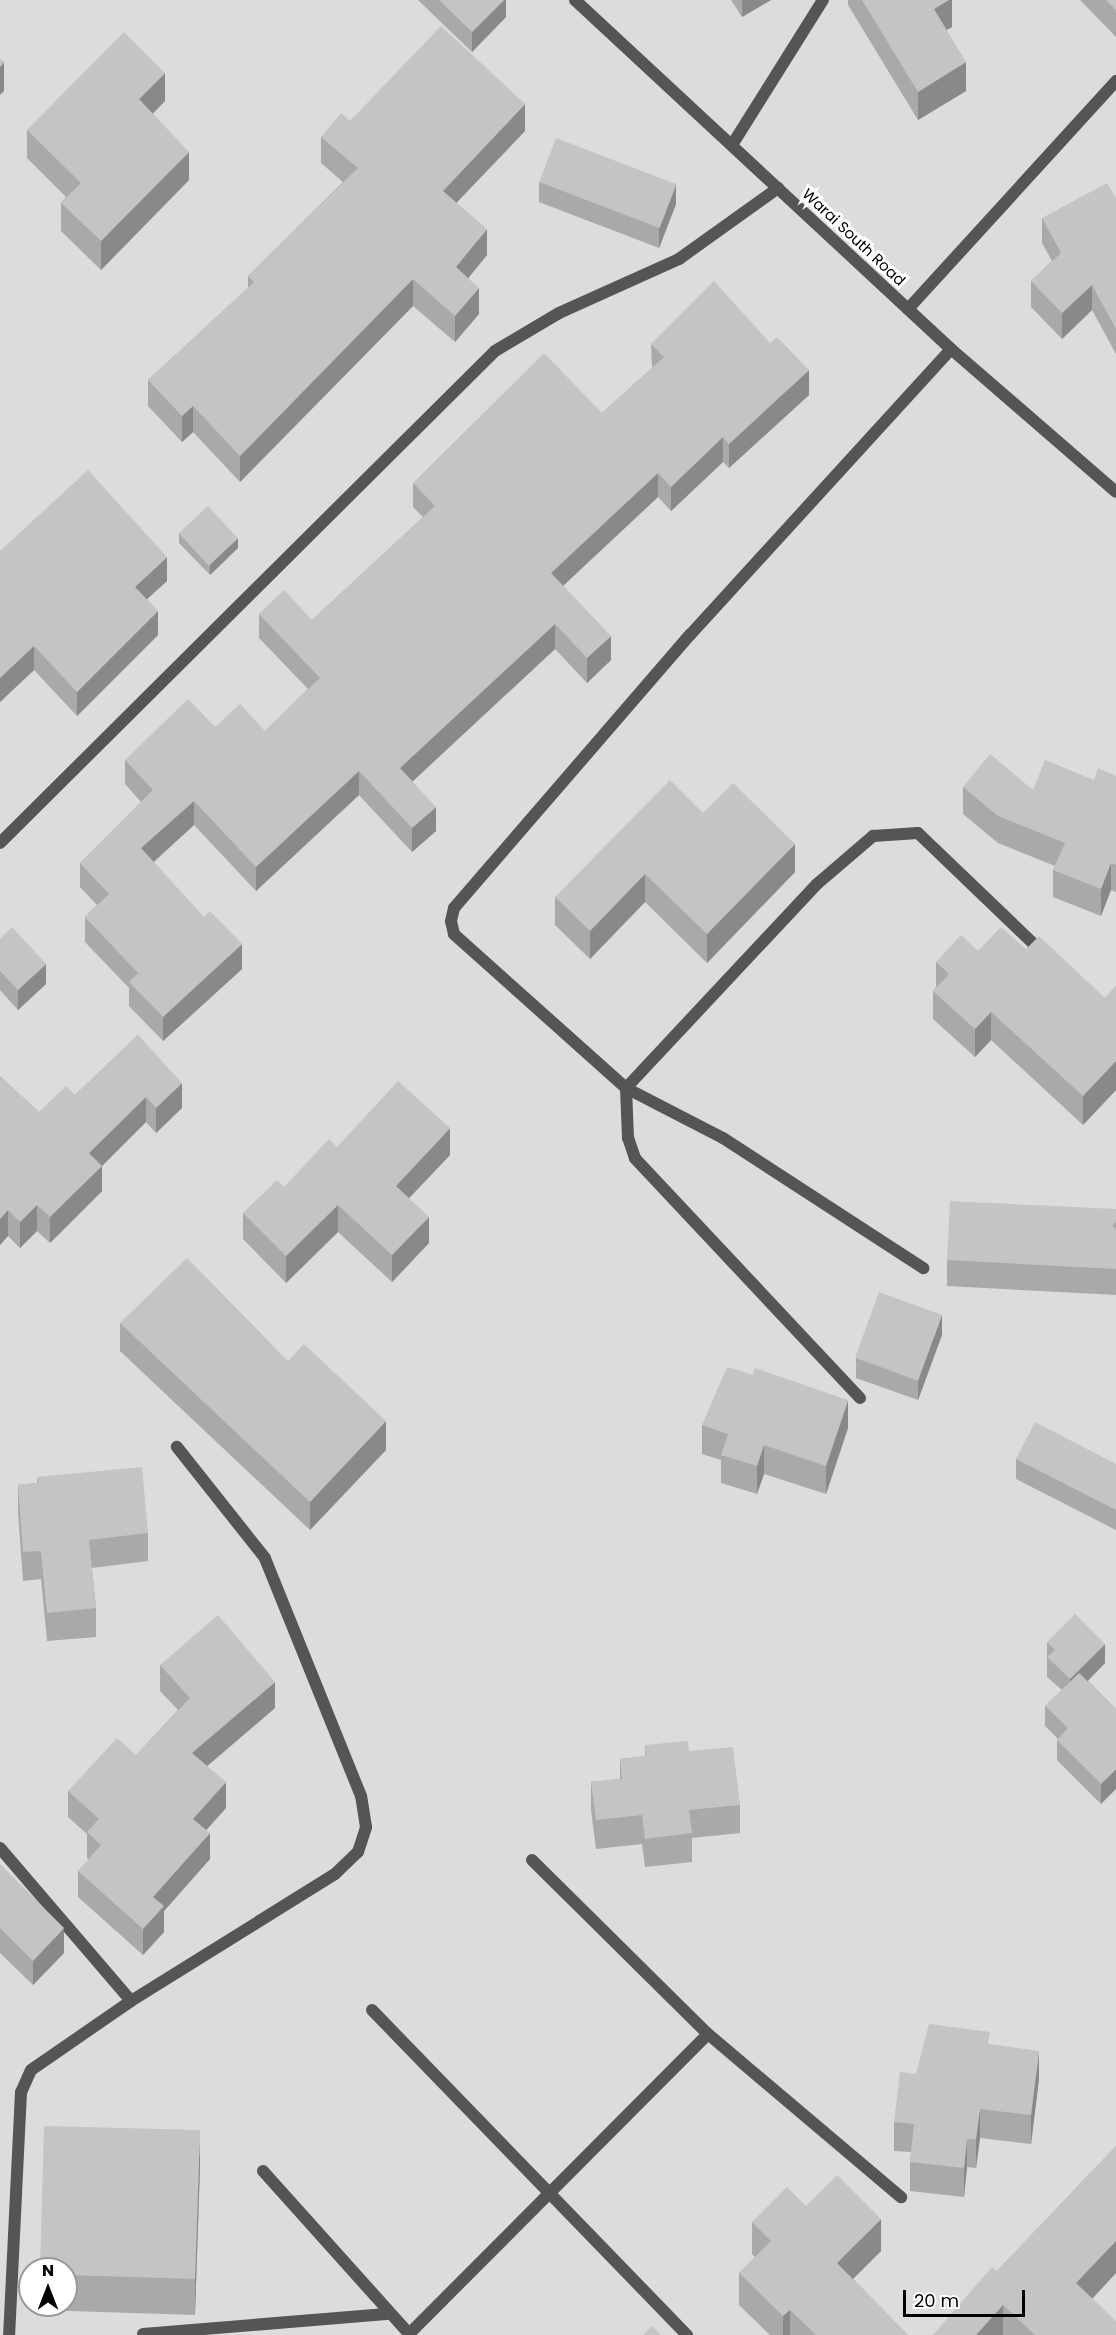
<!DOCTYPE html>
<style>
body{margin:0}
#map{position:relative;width:1116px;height:2335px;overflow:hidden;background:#fff;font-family:Poppins,sans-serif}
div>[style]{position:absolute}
.green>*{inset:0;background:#dcdcdc}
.service>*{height:12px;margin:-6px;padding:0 6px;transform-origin:6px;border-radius:6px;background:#555}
.minor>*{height:12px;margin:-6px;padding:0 6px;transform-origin:6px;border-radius:6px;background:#555}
.wall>*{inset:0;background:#a9a9a9}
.shaded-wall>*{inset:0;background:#898989}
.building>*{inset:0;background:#c4c4c4;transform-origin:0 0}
span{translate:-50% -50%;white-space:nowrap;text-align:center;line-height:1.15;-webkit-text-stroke:6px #fff;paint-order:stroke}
.street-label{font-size:15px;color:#000}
.north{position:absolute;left:18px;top:2257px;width:60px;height:60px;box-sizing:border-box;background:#fff;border:2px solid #999;border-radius:50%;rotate:0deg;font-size:16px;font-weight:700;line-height:24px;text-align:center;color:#000}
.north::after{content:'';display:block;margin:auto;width:21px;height:27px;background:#000;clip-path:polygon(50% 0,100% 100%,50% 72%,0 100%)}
.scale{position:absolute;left:903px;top:2290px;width:122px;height:27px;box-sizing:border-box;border:3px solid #000;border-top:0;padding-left:8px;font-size:18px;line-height:21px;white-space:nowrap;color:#000;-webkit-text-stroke:4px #fff;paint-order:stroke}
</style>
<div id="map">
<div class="green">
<i style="clip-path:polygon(evenodd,0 0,1116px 0,1116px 2335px,0 2335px,0 0,30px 2269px,66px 2269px,66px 2305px,30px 2305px,30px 2269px)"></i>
</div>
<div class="service">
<i style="left:626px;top:1088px;width:109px;rotate:27.3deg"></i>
<i style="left:723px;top:1138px;width:239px;rotate:33deg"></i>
</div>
<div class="minor">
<i style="left:575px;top:0;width:513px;rotate:42.87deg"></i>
<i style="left:951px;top:349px;width:218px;rotate:40.9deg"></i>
<i style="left:732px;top:145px;width:171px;rotate:-57.9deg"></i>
<i style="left:908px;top:309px;width:309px;rotate:-47.6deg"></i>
<i style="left:0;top:843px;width:698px;rotate:-44.83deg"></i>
<i style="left:495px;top:351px;width:74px;rotate:-30.7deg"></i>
<i style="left:559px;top:313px;width:132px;rotate:-24.2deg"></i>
<i style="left:679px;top:259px;width:122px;rotate:-35.6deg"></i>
<i style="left:626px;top:1088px;width:279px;rotate:-46.9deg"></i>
<i style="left:817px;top:884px;width:74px;rotate:-40.6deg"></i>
<i style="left:873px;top:836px;width:45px;rotate:-3.8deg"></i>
<i style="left:918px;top:833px;width:175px;rotate:43.8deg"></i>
<i style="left:860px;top:1398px;width:329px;rotate:-133.2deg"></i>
<i style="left:635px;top:1158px;width:21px;rotate:-109deg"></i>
<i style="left:628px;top:1138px;width:50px;rotate:-92.3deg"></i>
<i style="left:626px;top:1088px;width:231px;rotate:-138.2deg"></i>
<i style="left:454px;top:934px;width:13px;rotate:-103deg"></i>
<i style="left:451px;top:921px;width:13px;rotate:-77deg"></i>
<i style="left:454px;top:908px;width:361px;rotate:-49.2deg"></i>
<i style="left:690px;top:635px;width:387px;rotate:-47.6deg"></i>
<i style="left:0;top:1848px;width:201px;rotate:49.4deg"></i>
<i style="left:131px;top:2001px;width:121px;rotate:145.4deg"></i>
<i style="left:31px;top:2070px;width:24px;rotate:114deg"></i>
<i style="left:21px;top:2092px;width:243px;rotate:92.8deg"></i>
<i style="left:532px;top:1860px;width:247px;rotate:44.7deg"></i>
<i style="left:708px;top:2034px;width:253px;rotate:40.2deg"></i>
<i style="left:131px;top:2001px;width:240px;rotate:-31.9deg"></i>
<i style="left:335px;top:1874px;width:32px;rotate:-44deg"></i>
<i style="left:358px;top:1852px;width:26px;rotate:-72deg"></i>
<i style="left:366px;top:1827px;width:31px;rotate:-99deg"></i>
<i style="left:361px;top:1796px;width:257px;rotate:-112deg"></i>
<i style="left:265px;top:1558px;width:142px;rotate:-128.4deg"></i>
<i style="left:372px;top:2010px;width:453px;rotate:45.9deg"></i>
<i style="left:263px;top:2171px;width:219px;rotate:48.1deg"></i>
<i style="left:143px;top:2334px;width:244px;rotate:-4.7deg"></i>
<i style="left:408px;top:2335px;width:425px;rotate:-45.1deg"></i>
</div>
<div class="wall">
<i style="clip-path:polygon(418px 0,506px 0,506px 17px,472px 52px)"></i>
<i style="clip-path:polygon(731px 0,771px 0,742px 17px)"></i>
<i style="clip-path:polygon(848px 0,952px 0,952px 27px,946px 30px,966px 91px,918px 120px,848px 5px)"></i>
<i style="clip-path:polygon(1080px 0,1116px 0,1116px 37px)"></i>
<i style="clip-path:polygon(165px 101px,153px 114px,189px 180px,101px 270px,61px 231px,61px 203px,66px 197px,27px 158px,27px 130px)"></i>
<i style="clip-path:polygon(350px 121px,525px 131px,456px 203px,487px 255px,468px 278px,479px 314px,455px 342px,413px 306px,240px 482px,193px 432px,182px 442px,148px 406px,148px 380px,248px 288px,248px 276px,343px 182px,321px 163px,321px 137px)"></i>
<i style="clip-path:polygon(539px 182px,676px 204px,659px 248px,539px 202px)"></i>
<i style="clip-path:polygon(1116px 198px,1116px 354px,1092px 310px,1062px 339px,1031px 307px,1031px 281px,1052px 261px,1042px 243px,1042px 218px)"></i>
<i style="clip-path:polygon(651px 344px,809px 395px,729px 468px,723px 462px,671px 511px,658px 497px,563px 586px,611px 660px,587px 683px,555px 649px,412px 782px,436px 831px,412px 852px,359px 795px,256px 891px,194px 825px,154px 862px,242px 969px,163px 1041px,129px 1006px,129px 988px,85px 942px,85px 917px,97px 905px,80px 887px,80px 863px,141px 802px,125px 784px,125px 760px,215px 727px,265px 731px,308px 689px,259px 638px,259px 614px,312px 620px,423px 517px,413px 507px,413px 483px,602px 413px,652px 368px)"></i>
<i style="clip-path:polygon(179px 533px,238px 548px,210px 575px,179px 543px)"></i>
<i style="clip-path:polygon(0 551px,167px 581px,147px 599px,158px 635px,77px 716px,34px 670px,0 702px)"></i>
<i style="clip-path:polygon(1116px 776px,1116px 892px,1111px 890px,1101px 916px,1053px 897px,1053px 870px,1055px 866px,998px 843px,963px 814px,963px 787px,1033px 790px)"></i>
<i style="clip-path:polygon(703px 813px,795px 872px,707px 963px,645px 902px,590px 959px,555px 925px,555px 897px)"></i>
<i style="clip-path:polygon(0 939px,46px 984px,18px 1010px,0 990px)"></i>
<i style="clip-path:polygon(1026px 949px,1105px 998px,1116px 986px,1116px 1090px,1083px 1125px,991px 1040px,975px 1057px,933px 1019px,933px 991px,936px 987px,936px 962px,978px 951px)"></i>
<i style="clip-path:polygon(138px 1035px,182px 1108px,156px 1133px,146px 1122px,102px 1166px,102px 1191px,50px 1243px,37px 1231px,20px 1248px,8px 1236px,0 1245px,0 1076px,39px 1112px,75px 1095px)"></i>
<i style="clip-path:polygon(337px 1147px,450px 1155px,409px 1198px,429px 1243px,392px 1282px,338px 1232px,286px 1283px,243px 1239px,243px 1213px,284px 1187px)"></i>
<i style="clip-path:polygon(1116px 1209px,1116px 1295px,947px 1286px,947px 1260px)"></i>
<i style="clip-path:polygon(120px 1323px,288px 1361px,386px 1450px,310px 1530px,120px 1351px)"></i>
<i style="clip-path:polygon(942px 1335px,918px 1400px,856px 1378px,856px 1358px)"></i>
<i style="clip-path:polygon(702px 1425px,848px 1428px,826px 1494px,764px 1474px,757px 1494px,721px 1483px,721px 1460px,702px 1454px)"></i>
<i style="clip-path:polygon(1016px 1459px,1116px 1464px,1116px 1530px,1016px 1479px)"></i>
<i style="clip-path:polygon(37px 1477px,148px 1533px,148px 1561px,92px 1568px,96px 1608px,96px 1637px,47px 1641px,41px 1579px,23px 1581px,18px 1513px,18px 1485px,37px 1483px)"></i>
<i style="clip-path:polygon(1047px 1642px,1105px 1663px,1088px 1681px,1116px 1709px,1101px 1804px,1057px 1760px,1057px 1740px,1058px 1739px,1045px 1726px,1045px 1706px,1062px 1690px,1047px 1677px)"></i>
<i style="clip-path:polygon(160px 1665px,275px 1708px,207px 1766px,226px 1808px,206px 1830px,210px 1859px,164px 1911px,164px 1932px,143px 1955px,78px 1897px,78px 1871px,89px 1860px,87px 1858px,87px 1834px,68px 1817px,68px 1791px,136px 1755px,178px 1710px,160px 1691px)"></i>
<i style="clip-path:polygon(645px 1745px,689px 1751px,740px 1805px,740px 1833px,692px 1838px,692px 1862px,645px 1867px,642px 1844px,596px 1849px,591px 1810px,591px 1782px,620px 1779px,620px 1759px,645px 1756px)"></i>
<i style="clip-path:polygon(0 1864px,64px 1953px,33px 1985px,0 1953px)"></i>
<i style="clip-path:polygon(990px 2044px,1039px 2079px,1031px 2144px,980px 2138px,976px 2168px,967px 2167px,964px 2197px,910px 2191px,910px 2162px,911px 2152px,894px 2151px,894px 2122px,916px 2074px)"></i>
<i style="clip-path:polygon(1116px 2146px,1116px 2273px,1092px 2299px,1116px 2335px,933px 2335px,997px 2271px)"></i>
<i style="clip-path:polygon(200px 2166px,195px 2315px,40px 2310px,40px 2305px,66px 2305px,66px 2269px)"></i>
<i style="clip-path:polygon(806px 2206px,881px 2251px,853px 2279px,908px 2335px,770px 2335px,739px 2305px,739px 2273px,755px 2257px,752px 2254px,752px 2222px)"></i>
</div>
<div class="shaded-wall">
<i style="clip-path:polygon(504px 0,506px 0,506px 17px,472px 52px,472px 32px)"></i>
<i style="clip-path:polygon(742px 0,771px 0,742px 17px)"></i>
<i style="clip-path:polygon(949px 0,952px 0,952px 27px,934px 37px,934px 9px)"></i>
<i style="clip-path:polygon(4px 62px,4px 91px,0 95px,0 67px)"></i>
<i style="clip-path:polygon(966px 62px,966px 91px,918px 120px,918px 92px)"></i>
<i style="clip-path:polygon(165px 73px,165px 101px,139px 127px,139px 99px)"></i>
<i style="clip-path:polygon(525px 104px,525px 131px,443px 217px,443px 191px)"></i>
<i style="clip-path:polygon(189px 152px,189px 180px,101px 270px,101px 241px)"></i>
<i style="clip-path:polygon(676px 184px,676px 204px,659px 248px,659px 228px)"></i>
<i style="clip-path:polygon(487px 229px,487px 255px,456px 293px,456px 267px)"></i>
<i style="clip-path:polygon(413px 279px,413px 306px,240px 482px,240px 456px)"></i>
<i style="clip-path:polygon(1092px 285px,1092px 310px,1062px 339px,1062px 313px)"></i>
<i style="clip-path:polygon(479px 288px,479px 314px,455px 342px,455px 316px)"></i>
<i style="clip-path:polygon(809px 370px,809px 395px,729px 468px,729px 444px)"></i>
<i style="clip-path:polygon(193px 406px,193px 432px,182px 442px,182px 416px)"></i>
<i style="clip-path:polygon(723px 437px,723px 462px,671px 511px,671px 487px)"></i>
<i style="clip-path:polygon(658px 473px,658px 497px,551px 597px,551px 573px)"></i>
<i style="clip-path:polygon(238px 538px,238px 548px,210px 575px,210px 565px)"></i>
<i style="clip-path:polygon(167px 557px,167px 581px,135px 610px,135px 587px)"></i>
<i style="clip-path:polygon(158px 611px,158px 635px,77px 716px,77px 692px)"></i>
<i style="clip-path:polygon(555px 624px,555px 649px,400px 793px,400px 768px)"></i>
<i style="clip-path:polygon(611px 636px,611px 660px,587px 683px,587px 658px)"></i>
<i style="clip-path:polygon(34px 646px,34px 670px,0 702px,0 678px)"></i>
<i style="clip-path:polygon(359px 771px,359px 795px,256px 891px,256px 867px)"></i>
<i style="clip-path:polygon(194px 801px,194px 825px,141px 873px,141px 848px)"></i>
<i style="clip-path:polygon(436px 807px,436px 831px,412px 852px,412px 828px)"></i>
<i style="clip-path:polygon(795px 844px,795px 872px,707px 963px,707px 934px)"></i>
<i style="clip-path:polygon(1111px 863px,1111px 890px,1101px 916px,1101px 889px)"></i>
<i style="clip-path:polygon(645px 874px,645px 902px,590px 959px,590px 931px)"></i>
<i style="clip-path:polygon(242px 944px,242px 969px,163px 1041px,163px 1017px)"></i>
<i style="clip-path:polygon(46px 964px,46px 984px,18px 1010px,18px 990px)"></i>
<i style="clip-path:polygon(991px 1012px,991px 1040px,975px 1057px,975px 1029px)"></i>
<i style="clip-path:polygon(1116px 1061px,1116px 1090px,1083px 1125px,1083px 1096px)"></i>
<i style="clip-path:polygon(182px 1083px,182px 1108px,156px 1133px,156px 1108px)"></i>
<i style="clip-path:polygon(146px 1097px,146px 1122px,102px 1166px,102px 1191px,50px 1243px,50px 1217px,89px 1153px)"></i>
<i style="clip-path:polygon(450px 1128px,450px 1155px,396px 1212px,396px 1186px)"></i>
<i style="clip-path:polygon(37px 1205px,37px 1231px,20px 1248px,20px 1222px)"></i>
<i style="clip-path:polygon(338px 1205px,338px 1232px,286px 1283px,286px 1256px)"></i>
<i style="clip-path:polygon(8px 1210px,8px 1236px,0 1245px,0 1219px)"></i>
<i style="clip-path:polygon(429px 1217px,429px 1243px,392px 1282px,392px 1255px)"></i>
<i style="clip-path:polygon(942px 1315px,942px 1335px,918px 1400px,918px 1380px)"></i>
<i style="clip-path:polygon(848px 1400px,848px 1428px,826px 1494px,826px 1466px)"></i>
<i style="clip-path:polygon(386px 1421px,386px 1450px,310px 1530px,310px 1502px)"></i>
<i style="clip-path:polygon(764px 1445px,764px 1474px,757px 1494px,757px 1466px)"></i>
<i style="clip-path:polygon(1105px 1644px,1105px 1663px,1070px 1699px,1070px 1679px)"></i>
<i style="clip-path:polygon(275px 1682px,275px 1708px,192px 1779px,192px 1753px)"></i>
<i style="clip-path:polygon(1116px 1769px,1116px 1789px,1101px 1804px,1101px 1784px)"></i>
<i style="clip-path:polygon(226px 1782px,226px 1808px,193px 1845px,193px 1819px)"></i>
<i style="clip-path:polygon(210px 1833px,210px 1859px,164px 1911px,164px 1932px,143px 1955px,143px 1929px,153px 1897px)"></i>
<i style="clip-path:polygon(64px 1928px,64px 1953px,33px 1985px,33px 1961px)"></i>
<i style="clip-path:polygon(1039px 2051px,1039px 2079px,1031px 2144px,1031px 2115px)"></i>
<i style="clip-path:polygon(980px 2109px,980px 2138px,976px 2168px,976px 2139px)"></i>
<i style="clip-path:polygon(200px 2130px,200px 2166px,195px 2315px,195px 2279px)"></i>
<i style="clip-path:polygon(967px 2139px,967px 2167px,964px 2197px,964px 2168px)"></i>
<i style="clip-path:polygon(881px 2219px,881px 2251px,837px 2295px,837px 2263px)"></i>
<i style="clip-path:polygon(1116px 2241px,1116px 2273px,1076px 2316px,1076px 2283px)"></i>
<i style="clip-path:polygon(1003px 2305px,1003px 2335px,976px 2335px)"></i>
<i style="clip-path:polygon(790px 2310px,790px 2335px,783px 2335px,783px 2316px)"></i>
</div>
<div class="building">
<i style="clip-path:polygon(439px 0,504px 0,472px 32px)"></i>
<i style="clip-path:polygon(862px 0,949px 0,934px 9px,966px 62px,918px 92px)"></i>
<i style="clip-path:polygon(1106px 0,1116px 0,1116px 10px)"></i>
<i style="clip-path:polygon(441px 26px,525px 104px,443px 191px,487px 229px,456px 267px,479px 288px,455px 316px,413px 279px,240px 456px,193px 406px,182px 416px,148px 380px,254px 282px,248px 276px,358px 168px,321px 137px,341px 113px,350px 121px)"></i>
<i style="clip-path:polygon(124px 32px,165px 73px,139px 99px,189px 152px,101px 241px,61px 203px,81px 183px,27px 130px)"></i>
<i style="clip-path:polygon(0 58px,4px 62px,0 67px)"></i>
<i style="left:556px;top:138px;width:129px;height:47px;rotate:21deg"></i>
<i style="clip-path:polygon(1107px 183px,1116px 198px,1116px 329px,1092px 285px,1062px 313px,1031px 281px,1061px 253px,1042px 218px)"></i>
<i style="clip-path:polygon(714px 281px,770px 343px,777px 337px,809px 370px,729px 444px,723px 437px,671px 487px,658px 473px,551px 573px,611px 636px,587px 658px,555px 624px,400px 768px,436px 807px,412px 828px,359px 771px,256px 867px,194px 801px,141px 848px,204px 917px,210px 911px,242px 944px,163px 1017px,129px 982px,138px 973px,85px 917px,109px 894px,80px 863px,153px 790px,125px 760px,188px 699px,215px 727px,240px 704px,265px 731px,320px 678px,259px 614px,284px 590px,312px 620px,435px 506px,413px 483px,544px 353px,602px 413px,664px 357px,651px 344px)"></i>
<i style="clip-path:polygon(88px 470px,167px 557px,135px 587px,158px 611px,77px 692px,34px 646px,0 678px,0 551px)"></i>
<i style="left:208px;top:506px;width:44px;height:40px;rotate:47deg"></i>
<i style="clip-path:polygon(990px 754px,1033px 790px,1045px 760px,1094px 780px,1098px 768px,1116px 776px,1116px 865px,1111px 863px,1101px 889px,1053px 870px,1065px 843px,998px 816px,963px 787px)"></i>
<i style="clip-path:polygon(670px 780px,703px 813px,733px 783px,795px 844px,707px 934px,645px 874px,590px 931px,555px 897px)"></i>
<i style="clip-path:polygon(12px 927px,46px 964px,18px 990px,0 971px,0 939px)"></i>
<i style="clip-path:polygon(1001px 927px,1026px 949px,1039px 936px,1105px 998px,1116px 986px,1116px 1061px,1083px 1096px,991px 1012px,975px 1029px,933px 991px,949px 974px,936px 962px,961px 935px,978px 951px)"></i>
<i style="clip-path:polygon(138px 1035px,182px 1083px,156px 1108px,146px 1097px,89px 1153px,102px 1166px,50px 1217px,37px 1205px,20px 1222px,8px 1210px,0 1219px,0 1076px,39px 1112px,66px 1086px,75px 1095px)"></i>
<i style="clip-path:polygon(398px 1081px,450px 1128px,396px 1186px,429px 1217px,392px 1255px,338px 1205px,286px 1256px,243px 1213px,277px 1180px,284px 1187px,329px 1139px,337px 1147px)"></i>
<i style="clip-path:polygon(950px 1201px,1116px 1209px,1116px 1222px,1112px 1226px,1116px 1229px,1116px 1269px,947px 1260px)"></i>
<i style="clip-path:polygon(187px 1258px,288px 1361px,304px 1344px,386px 1421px,310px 1502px,120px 1323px)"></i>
<i style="left:879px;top:1292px;width:67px;height:70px;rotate:20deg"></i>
<i style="clip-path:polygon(727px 1367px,753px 1375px,755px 1368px,848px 1400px,826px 1466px,764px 1445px,757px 1466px,721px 1455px,728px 1434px,702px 1425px)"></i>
<i style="clip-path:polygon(1035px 1422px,1116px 1464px,1116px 1510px,1016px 1459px)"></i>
<i style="clip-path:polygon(142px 1467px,148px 1533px,89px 1540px,96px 1608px,47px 1613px,41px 1551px,23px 1552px,18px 1485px,38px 1483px,37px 1477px)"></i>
<i style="clip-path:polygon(1075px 1614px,1105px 1644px,1070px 1679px,1047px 1657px,1055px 1650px,1047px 1642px)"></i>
<i style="clip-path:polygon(218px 1615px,275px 1682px,192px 1753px,226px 1782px,193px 1819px,210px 1833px,153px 1897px,164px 1906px,143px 1929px,78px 1871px,101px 1845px,87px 1832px,99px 1819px,68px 1791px,117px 1738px,136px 1755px,190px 1698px,160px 1665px)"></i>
<i style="clip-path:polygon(1079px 1673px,1116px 1709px,1116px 1769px,1101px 1784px,1057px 1740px,1068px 1728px,1045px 1706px)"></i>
<i style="clip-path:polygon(688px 1741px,689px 1751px,733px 1747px,740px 1805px,689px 1810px,692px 1833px,645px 1839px,642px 1815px,596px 1820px,591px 1782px,622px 1779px,620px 1759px,646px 1756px,645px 1745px)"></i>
<i style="clip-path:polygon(0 1864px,64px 1928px,33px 1961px,0 1928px)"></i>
<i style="clip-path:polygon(929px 2024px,990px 2032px,988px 2044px,1039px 2051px,1031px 2115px,980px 2109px,976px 2139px,967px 2139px,964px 2168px,910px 2162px,914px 2124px,894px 2122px,900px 2072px,916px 2074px)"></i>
<i style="clip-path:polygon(44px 2126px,200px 2130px,195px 2279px,66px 2275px,66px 2269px,40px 2269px)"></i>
<i style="clip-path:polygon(1116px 2146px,1116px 2241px,1076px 2283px,1116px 2321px,1116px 2335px,1035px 2335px,1003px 2305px,976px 2335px,933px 2335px,992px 2267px,997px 2271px)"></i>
<i style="clip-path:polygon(837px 2175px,881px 2219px,837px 2263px,908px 2335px,816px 2335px,790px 2310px,783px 2316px,739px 2273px,771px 2241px,752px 2222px,787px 2187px,806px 2206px)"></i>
<i style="clip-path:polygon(652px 2326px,661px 2335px,643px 2335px)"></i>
</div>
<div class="street-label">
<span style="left:854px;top:237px;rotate:43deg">Warai South Road</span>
</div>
<div class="north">N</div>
<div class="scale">20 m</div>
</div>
